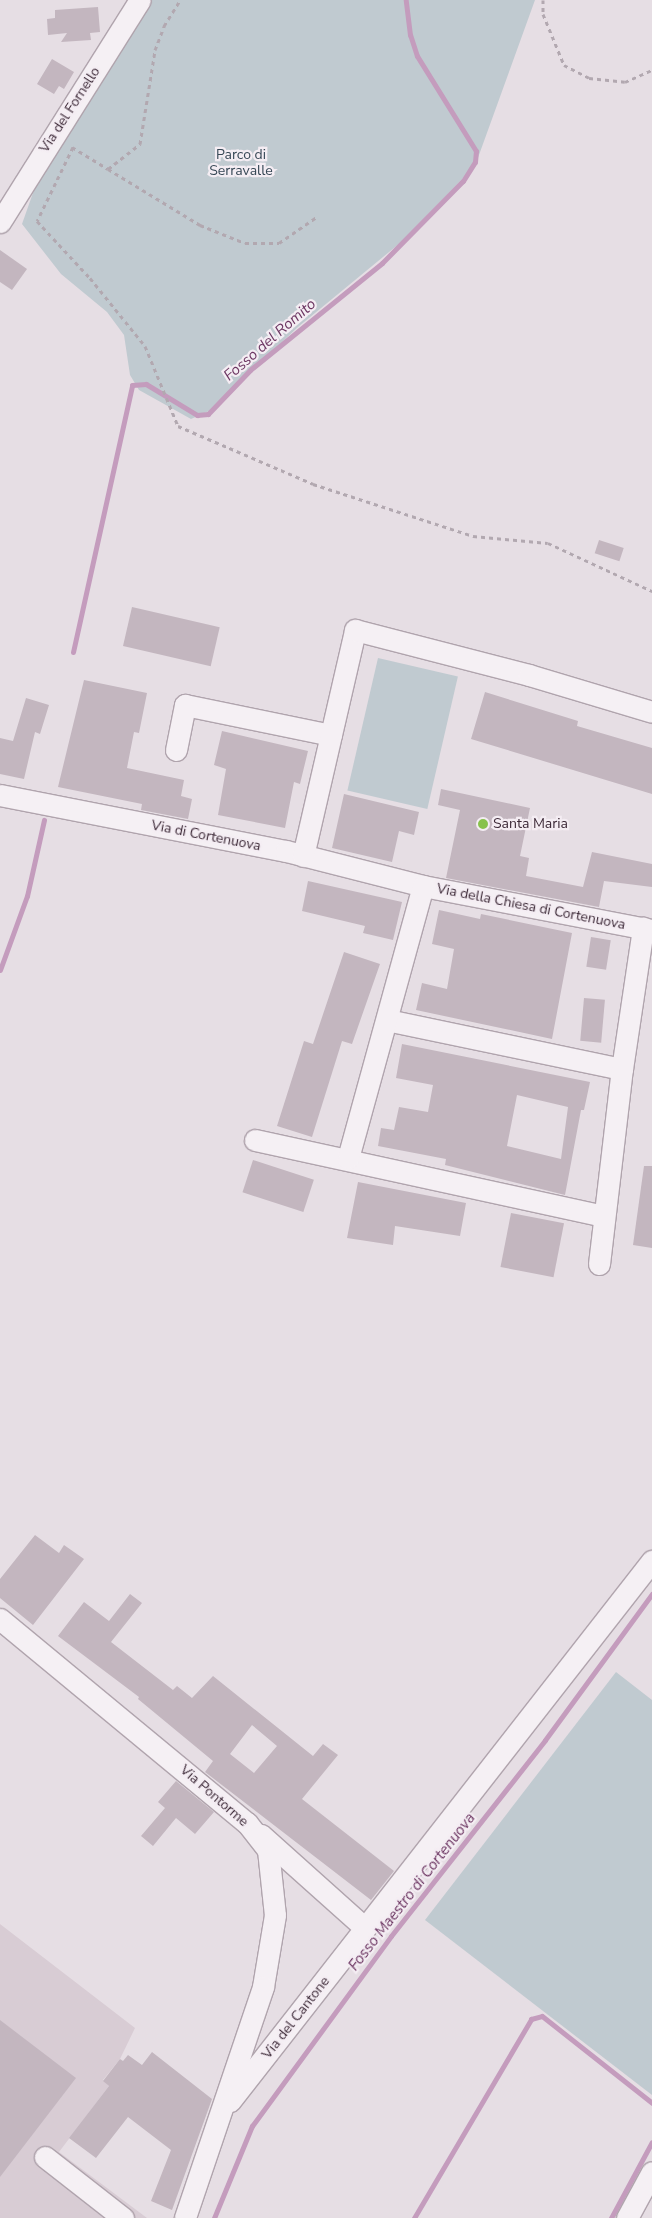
<!DOCTYPE html>
<style>
body{margin:0}
#map{position:relative;width:652px;height:2218px;overflow:hidden;background:#e6dee4;font-family:"Nunito Sans",sans-serif}
div>[style]{position:absolute}
.built>*{inset:0;background:#d8ccd4}
.green>*{inset:0;background:#c0cad0;transform-origin:0 0}
.stream>*{height:5px;margin:-2.5px;padding:0 2.5px;transform-origin:2.5px;border-radius:2.5px;background:#c49cbd}
.building>*{inset:0;background:#c3b6bf;transform-origin:0 0}
.path>*{height:3px;margin-top:-1.5px;transform-origin:0;background:repeating-linear-gradient(90deg,#b2a8b0 0 4px,transparent 0 8px)}
.roads{filter:drop-shadow(1px 0 #b0a4ad) drop-shadow(-1px 0 #b0a4ad) drop-shadow(0 1px #b0a4ad) drop-shadow(0 -1px #b0a4ad)}
.minor>*{height:21px;margin:-10.5px;padding:0 10.5px;transform-origin:10.5px;border-radius:10.5px;background:#f5f0f4}
.dots>*{width:14px;height:14px;translate:-50% -50%;box-sizing:border-box;border:2px solid #f4edf3;border-radius:50%}
span{translate:-50% -50%;white-space:nowrap;text-align:center;line-height:1.15;-webkit-text-stroke:4.5px #f4edf3;paint-order:stroke}
.street-label{font-size:14px;color:#3c2937}
.park-label{font-size:14px;color:#374856}
.poi-label{font-size:14px;color:#3c2937}
.left{translate:0 -50%;text-align:left}
.water-label{font-size:15px;color:#6c3662;font-style:italic}
</style>
<div id="map">
<div class="built">
<i style="clip-path:polygon(0 1924px,135px 2028px,120px 2059px,103px 2080px,109px 2086px,59px 2152px,147px 2218px,0 2218px)"></i>
</div>
<div class="green">
<i style="clip-path:polygon(150px 0,535px 0,475px 166px,400px 243px,298px 327px,209px 411px,191px 419px,139px 390px,130px 375px,124px 335px,107px 312px,61px 274px,22px 224px,34px 190px)"></i>
<i style="left:378px;top:658px;width:82px;height:136px;rotate:13deg"></i>
<i style="clip-path:polygon(616px 1672px,652px 1700px,652px 2095px,425px 1920px)"></i>
</div>
<div class="stream">
<i style="left:73px;top:652px;width:273px;rotate:-77.5deg"></i>
<i style="left:132px;top:385px;width:14px;rotate:-4deg"></i>
<i style="left:146px;top:384px;width:60px;rotate:31.3deg"></i>
<i style="left:197px;top:415px;width:11px;rotate:-5deg"></i>
<i style="left:208px;top:414px;width:61px;rotate:-46.3deg"></i>
<i style="left:250px;top:370px;width:170px;rotate:-39deg"></i>
<i style="left:382px;top:263px;width:115px;rotate:-45.4deg"></i>
<i style="left:463px;top:181px;width:22px;rotate:-58deg"></i>
<i style="left:475px;top:162px;width:11px;rotate:-85deg"></i>
<i style="left:476px;top:151px;width:112px;rotate:-121.8deg"></i>
<i style="left:417px;top:56px;width:22px;rotate:-108deg"></i>
<i style="left:410px;top:35px;width:35px;rotate:-97deg"></i>
<i style="left:0;top:970px;width:79px;rotate:-70deg"></i>
<i style="left:27px;top:896px;width:78px;rotate:-77.4deg"></i>
<i style="left:214px;top:2218px;width:100px;rotate:-67.6deg"></i>
<i style="left:252px;top:2126px;width:235px;rotate:-53.8deg"></i>
<i style="left:391px;top:1936px;width:249px;rotate:-51.8deg"></i>
<i style="left:545px;top:1740px;width:181px;rotate:-53.8deg"></i>
<i style="left:414px;top:2218px;width:231px;rotate:-59.5deg"></i>
<i style="left:531px;top:2019px;width:11px;rotate:-15deg"></i>
<i style="left:542px;top:2016px;width:140px;rotate:38.3deg"></i>
<i style="left:611px;top:2218px;width:86px;rotate:-61.7deg"></i>
</div>
<div class="building">
<i style="clip-path:polygon(98px 7px,100px 32px,90px 33px,91px 40px,61px 42px,67px 33px,48px 35px,47px 19px,55px 18px,55px 10px)"></i>
<i style="clip-path:polygon(52px 59px,74px 72px,64px 89px,59px 86px,54px 94px,37px 84px)"></i>
<i style="clip-path:polygon(0 250px,27px 269px,12px 290px,0 282px)"></i>
<i style="left:599px;top:540px;width:26px;height:14px;rotate:18deg"></i>
<i style="left:132px;top:607px;width:90px;height:40px;rotate:13deg"></i>
<i style="clip-path:polygon(84px 680px,147px 693px,139px 733px,134px 732px,127px 768px,184px 780px,181px 796px,192px 799px,188px 819px,141px 810px,142px 804px,58px 787px)"></i>
<i style="clip-path:polygon(485px 692px,578px 721px,577px 726px,652px 748px,652px 794px,471px 739px)"></i>
<i style="clip-path:polygon(26px 698px,49px 705px,40px 734px,35px 732px,24px 779px,0 774px,0 738px,13px 741px)"></i>
<i style="clip-path:polygon(222px 731px,308px 751px,300px 784px,294px 782px,285px 828px,218px 815px,226px 769px,214px 765px)"></i>
<i style="clip-path:polygon(441px 789px,530px 808px,520px 856px,529px 858px,526px 876px,583px 887px,592px 852px,652px 864px,652px 887px,604px 881px,599px 907px,446px 878px,460px 810px,438px 805px)"></i>
<i style="clip-path:polygon(344px 794px,419px 812px,414px 835px,399px 831px,392px 862px,332px 848px)"></i>
<i style="clip-path:polygon(308px 881px,402px 902px,393px 940px,363px 933px,365px 926px,302px 911px)"></i>
<i style="clip-path:polygon(439px 910px,480px 919px,481px 914px,572px 933px,552px 1039px,416px 1010px,422px 983px,447px 989px,454px 949px,432px 944px)"></i>
<i style="left:591px;top:937px;width:20px;height:30px;rotate:9deg"></i>
<i style="clip-path:polygon(344px 952px,380px 964px,352px 1044px,342px 1041px,312px 1137px,277px 1126px,304px 1041px,313px 1044px)"></i>
<i style="left:584px;top:998px;width:21px;height:43px;rotate:5deg"></i>
<i style="clip-path:polygon(evenodd,402px 1044px,590px 1082px,584px 1110px,581px 1110px,565px 1195px,445px 1165px,446px 1159px,378px 1146px,381px 1128px,394px 1130px,399px 1107px,428px 1112px,433px 1085px,396px 1078px,402px 1044px,517px 1095px,568px 1107px,561px 1159px,507px 1146px,517px 1095px)"></i>
<i style="left:253px;top:1160px;width:64px;height:34px;rotate:18deg"></i>
<i style="clip-path:polygon(644px 1166px,652px 1166px,652px 1248px,633px 1245px)"></i>
<i style="clip-path:polygon(358px 1182px,466px 1203px,460px 1236px,395px 1226px,393px 1245px,347px 1238px)"></i>
<i style="left:511px;top:1213px;width:54px;height:55px;rotate:11deg"></i>
<i style="clip-path:polygon(35px 1535px,59px 1553px,64px 1545px,84px 1559px,33px 1625px,0 1598px,0 1579px)"></i>
<i style="clip-path:polygon(evenodd,130px 1594px,142px 1603px,111px 1642px,173px 1690px,177px 1686px,192px 1698px,213px 1676px,313px 1756px,323px 1744px,338px 1755px,302px 1799px,394px 1871px,371px 1900px,205px 1772px,213px 1761px,138px 1699px,139px 1697px,58px 1636px,84px 1602px,109px 1621px,130px 1594px,252px 1725px,277px 1746px,254px 1773px,230px 1754px,252px 1725px)"></i>
<i style="clip-path:polygon(176px 1781px,214px 1812px,195px 1834px,176px 1818px,153px 1846px,141px 1836px,165px 1808px,158px 1802px)"></i>
<i style="clip-path:polygon(0 2020px,76px 2078px,0 2177px)"></i>
<i style="clip-path:polygon(152px 2052px,212px 2099px,172px 2210px,151px 2201px,171px 2150px,128px 2117px,96px 2158px,69px 2138px,109px 2086px,103px 2081px,120px 2059px,123px 2061px,128px 2055px,142px 2065px)"></i>
</div>
<div class="path">
<i style="left:543px;top:0;width:14px;rotate:90deg"></i>
<i style="left:543px;top:14px;width:55px;rotate:67.6deg"></i>
<i style="left:564px;top:65px;width:28px;rotate:27deg"></i>
<i style="left:589px;top:78px;width:36px;rotate:6deg"></i>
<i style="left:625px;top:82px;width:30px;rotate:-24deg"></i>
<i style="left:72px;top:147px;width:42px;rotate:31.4deg"></i>
<i style="left:108px;top:169px;width:41px;rotate:-38deg"></i>
<i style="left:140px;top:144px;width:95px;rotate:-80.9deg"></i>
<i style="left:155px;top:50px;width:26px;rotate:-69deg"></i>
<i style="left:164px;top:26px;width:31px;rotate:-58deg"></i>
<i style="left:73px;top:147px;width:82px;rotate:115.9deg"></i>
<i style="left:37px;top:221px;width:78px;rotate:47.1deg"></i>
<i style="left:90px;top:278px;width:87px;rotate:51deg"></i>
<i style="left:145px;top:346px;width:87px;rotate:67.6deg"></i>
<i style="left:178px;top:426px;width:147px;rotate:23.2deg"></i>
<i style="left:313px;top:484px;width:168px;rotate:18deg"></i>
<i style="left:473px;top:536px;width:75px;rotate:5.3deg"></i>
<i style="left:548px;top:543px;width:115px;rotate:24.8deg"></i>
<i style="left:108px;top:169px;width:108px;rotate:31.3deg"></i>
<i style="left:200px;top:225px;width:48px;rotate:21.8deg"></i>
<i style="left:245px;top:243px;width:34px"></i>
<i style="left:279px;top:243px;width:47px;rotate:-34.7deg"></i>
</div>
<div class="roads">
<div class="minor">
<i style="left:0;top:222px;width:262px;rotate:-57.8deg"></i>
<i style="left:176px;top:750px;width:46px;rotate:-78.7deg"></i>
<i style="left:185px;top:705px;width:149px;rotate:11.6deg"></i>
<i style="left:0;top:795px;width:291px;rotate:11.1deg"></i>
<i style="left:286px;top:851px;width:141px;rotate:14.3deg"></i>
<i style="left:423px;top:886px;width:233px;rotate:10.9deg"></i>
<i style="left:303px;top:856px;width:232px;rotate:-77deg"></i>
<i style="left:355px;top:630px;width:180px;rotate:14.5deg"></i>
<i style="left:529px;top:675px;width:128px;rotate:16.7deg"></i>
<i style="left:387px;top:1020px;width:240px;rotate:11.8deg"></i>
<i style="left:255px;top:1140px;width:357px;rotate:12.3deg"></i>
<i style="left:348px;top:1158px;width:282px;rotate:-74.6deg"></i>
<i style="left:599px;top:1264px;width:196px;rotate:-83.3deg"></i>
<i style="left:622px;top:1069px;width:143px;rotate:-81.5deg"></i>
<i style="left:0;top:1619px;width:320px;rotate:39.6deg"></i>
<i style="left:247px;top:1823px;width:34px;rotate:52deg"></i>
<i style="left:268px;top:1850px;width:65px;rotate:83.9deg"></i>
<i style="left:275px;top:1915px;width:73px;rotate:99.5deg"></i>
<i style="left:263px;top:1987px;width:244px;rotate:108.7deg"></i>
<i style="left:365px;top:1928px;width:466px;rotate:-52deg"></i>
<i style="left:230px;top:2101px;width:219px;rotate:-52deg"></i>
<i style="left:365px;top:1928px;width:140px;rotate:-138.2deg"></i>
<i style="left:45px;top:2157px;width:99px;rotate:38deg"></i>
<i style="left:627px;top:2218px;width:52px;rotate:-61.5deg"></i>
</div>
</div>
<div class="dots">
<i style="left:483px;top:824px;background:#88c24c"></i>
</div>
<div class="street-label">
<span style="left:70px;top:110px;rotate:-57deg">Via del Fornello</span>
<span style="left:206px;top:836px;rotate:11deg">Via di Cortenuova</span>
<span style="left:531px;top:907px;rotate:11deg">Via della Chiesa di Cortenuova</span>
<span style="left:214px;top:1796px;rotate:41deg">Via Pontorme</span>
<span style="left:296px;top:2018px;rotate:-52deg">Via del Cantone</span>
</div>
<div class="park-label">
<span style="left:241px;top:163px">Parco di<br>Serravalle</span>
</div>
<div class="poi-label">
<span class="left" style="left:493px;top:824px">Santa Maria</span>
</div>
<div class="water-label">
<span style="left:270px;top:340px;rotate:-41deg">Fosso del Romito</span>
<span style="left:412px;top:1892px;rotate:-52deg">Fosso Maestro di Cortenuova</span>
</div>
</div>
